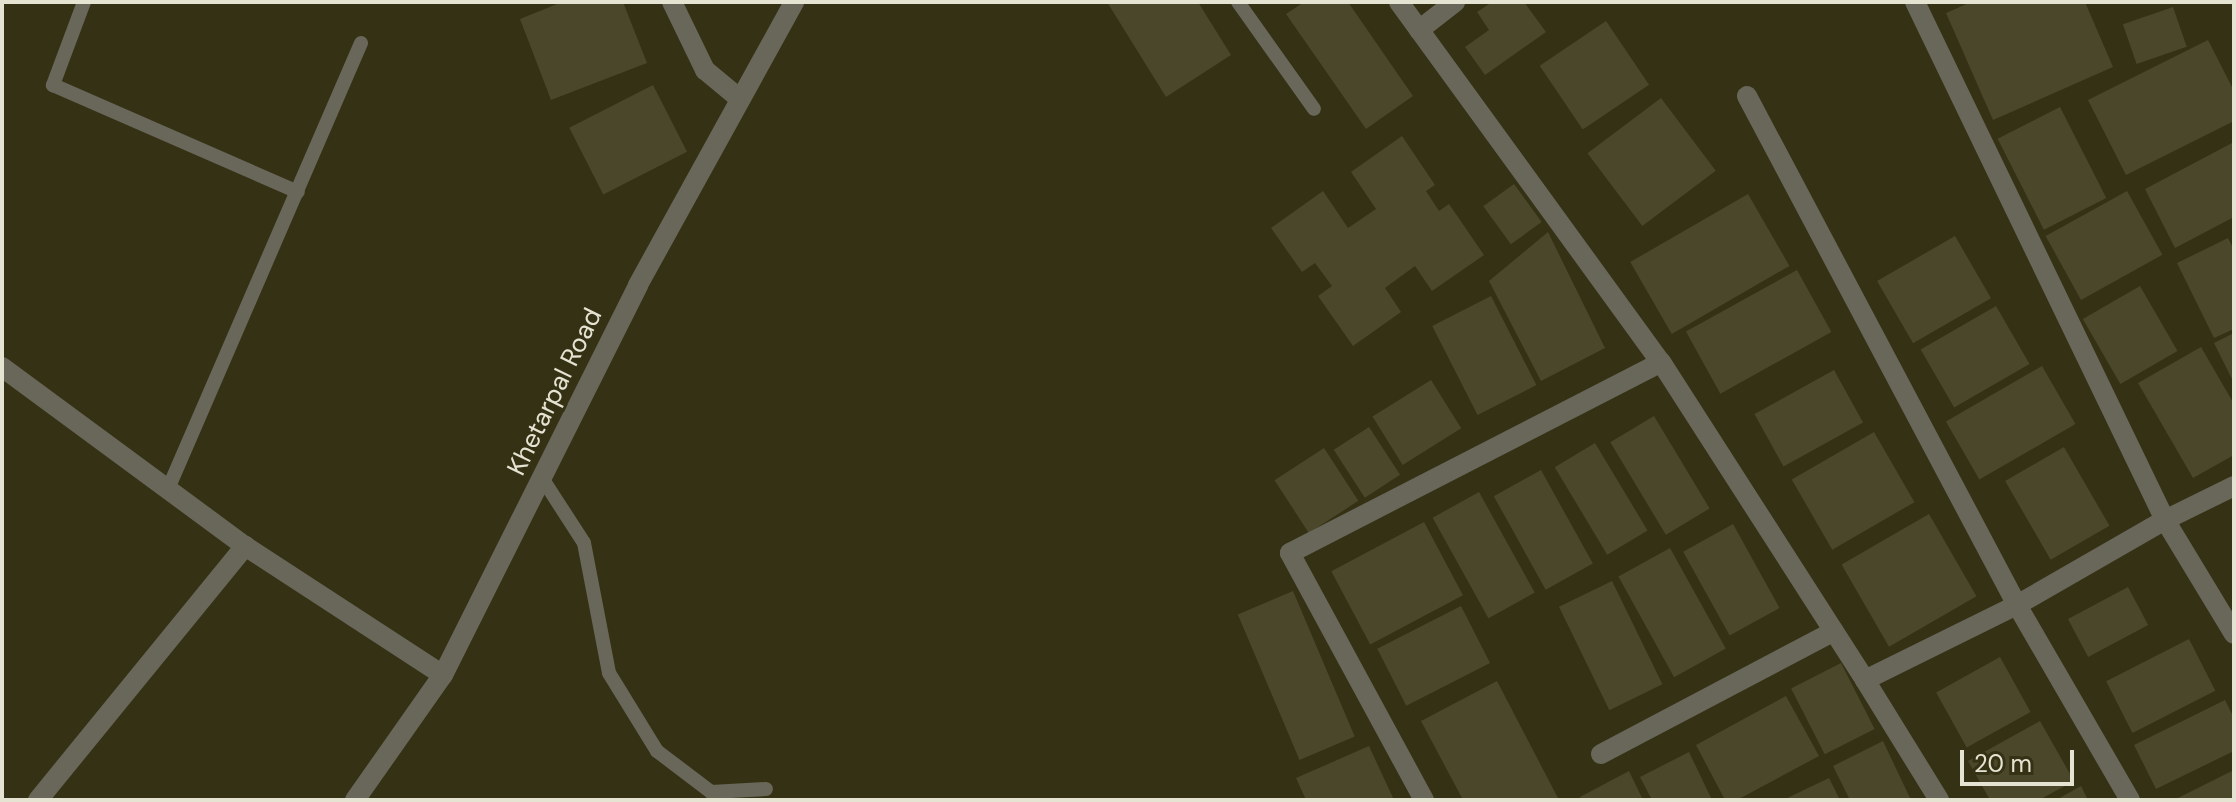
<!DOCTYPE html>
<style>
body{margin:0}
#map{position:relative;width:2236px;height:802px;overflow:hidden;background:#353114;font-family:"DM Sans",sans-serif}
div>[style]{position:absolute}
.building>*{inset:0;background:#4b472a;transform-origin:0 0}
.lane>*{height:14px;margin:-7px;padding:0 7px;transform-origin:7px;border-radius:7px;background:#69675a}
.street>*{height:20px;margin:-10px;padding:0 10px;transform-origin:10px;border-radius:10px;background:#69675a}
span{translate:-50% -50%;white-space:nowrap;text-align:center;line-height:1.15;-webkit-text-stroke:6px #353114;paint-order:stroke}
.street-label{font-size:26px;color:#e5e3d2}
.frame{position:absolute;inset:0;border:4px solid #e5e3d2;pointer-events:none}
.scale{position:absolute;left:1960px;top:750px;width:114px;height:36px;box-sizing:border-box;border:4px solid #e5e3d2;border-top:0;padding-left:10px;font-size:24px;line-height:28px;white-space:nowrap;color:#e5e3d2;-webkit-text-stroke:6px #353114;paint-order:stroke}
</style>
<div id="map">
<div class="building">
<i style="clip-path:polygon(562px 2px,623px 2px,647px 63px,551px 100px,520px 19px)"></i>
<i style="clip-path:polygon(1107px 2px,1198px 2px,1231px 55px,1166px 97px)"></i>
<i style="clip-path:polygon(1304px 2px,1348px 2px,1413px 96px,1366px 129px,1286px 14px)"></i>
<i style="clip-path:polygon(1492px 2px,1524px 2px,1546px 32px,1485px 75px,1465px 47px,1489px 30px,1477px 12px)"></i>
<i style="clip-path:polygon(1971px 2px,2085px 2px,2113px 67px,1993px 120px,1946px 13px)"></i>
<i style="left:2173px;top:7px;width:42px;height:53px;rotate:71deg"></i>
<i style="left:1606px;top:21px;width:77px;height:80px;rotate:56deg"></i>
<i style="clip-path:polygon(2208px 40px,2234px 91px,2234px 121px,2126px 175px,2088px 100px)"></i>
<i style="left:653px;top:85px;width:75px;height:94px;rotate:63deg"></i>
<i style="left:1661px;top:98px;width:91px;height:92px;rotate:53deg"></i>
<i style="left:2060px;top:107px;width:102px;height:70px;rotate:63deg"></i>
<i style="clip-path:polygon(1402px 136px,1435px 185px,1426px 191px,1439px 211px,1449px 204px,1484px 255px,1432px 291px,1415px 266px,1385px 288px,1401px 312px,1353px 346px,1318px 296px,1332px 286px,1315px 263px,1302px 272px,1271px 228px,1323px 191px,1348px 228px,1376px 209px,1351px 172px)"></i>
<i style="clip-path:polygon(2232px 143px,2234px 217px,2175px 248px,2145px 189px)"></i>
<i style="left:1514px;top:184px;width:47px;height:38px;rotate:54deg"></i>
<i style="left:2127px;top:191px;width:73px;height:93px;rotate:61deg"></i>
<i style="left:1748px;top:194px;width:83px;height:136px;rotate:60deg"></i>
<i style="clip-path:polygon(1548px 232px,1605px 348px,1541px 381px,1489px 281px)"></i>
<i style="left:1955px;top:236px;width:72px;height:90px;rotate:60deg"></i>
<i style="clip-path:polygon(2228px 238px,2234px 250px,2234px 329px,2214px 338px,2177px 263px)"></i>
<i style="left:1797px;top:270px;width:71px;height:127px;rotate:61deg"></i>
<i style="left:2140px;top:286px;width:75px;height:66px;rotate:60deg"></i>
<i style="left:1491px;top:296px;width:100px;height:66px;rotate:63deg"></i>
<i style="left:1996px;top:306px;width:67px;height:87px;rotate:60deg"></i>
<i style="clip-path:polygon(2234px 333px,2234px 383px,2214px 343px)"></i>
<i style="clip-path:polygon(2201px 347px,2234px 404px,2234px 455px,2193px 478px,2138px 383px)"></i>
<i style="left:2042px;top:366px;width:67px;height:111px;rotate:60deg"></i>
<i style="left:1834px;top:370px;width:60px;height:91px;rotate:61deg"></i>
<i style="left:1431px;top:380px;width:57px;height:69px;rotate:58deg"></i>
<i style="left:1654px;top:416px;width:108px;height:51px;rotate:59deg"></i>
<i style="left:1369px;top:427px;width:57px;height:42px;rotate:57deg"></i>
<i style="left:1874px;top:432px;width:81px;height:95px;rotate:60deg"></i>
<i style="left:1595px;top:443px;width:102px;height:47px;rotate:59deg"></i>
<i style="left:2064px;top:447px;width:91px;height:68px;rotate:60deg"></i>
<i style="left:1324px;top:448px;width:63px;height:59px;rotate:57deg"></i>
<i style="left:1541px;top:470px;width:107px;height:54px;rotate:61deg"></i>
<i style="left:1479px;top:492px;width:115px;height:53px;rotate:61deg"></i>
<i style="left:1929px;top:514px;width:95px;height:101px;rotate:60deg"></i>
<i style="left:1424px;top:522px;width:83px;height:105px;rotate:62deg"></i>
<i style="left:1733px;top:524px;width:96px;height:57px;rotate:61deg"></i>
<i style="left:1670px;top:548px;width:115px;height:59px;rotate:61deg"></i>
<i style="left:1612px;top:581px;width:115px;height:59px;rotate:64deg"></i>
<i style="left:2128px;top:587px;width:43px;height:68px;rotate:62deg"></i>
<i style="left:1293px;top:591px;width:158px;height:60px;rotate:67deg"></i>
<i style="left:1461px;top:606px;width:64px;height:94px;rotate:63deg"></i>
<i style="left:2189px;top:639px;width:58px;height:93px;rotate:63deg"></i>
<i style="left:2000px;top:657px;width:63px;height:73px;rotate:61deg"></i>
<i style="left:1841px;top:663px;width:74px;height:56px;rotate:63deg"></i>
<i style="clip-path:polygon(1497px 681px,1559px 800px,1463px 800px,1421px 721px)"></i>
<i style="clip-path:polygon(1786px 696px,1819px 756px,1737px 800px,1725px 800px,1696px 745px)"></i>
<i style="clip-path:polygon(2225px 700px,2234px 718px,2234px 751px,2156px 789px,2134px 745px)"></i>
<i style="clip-path:polygon(2040px 721px,2074px 781px,2039px 800px,1990px 800px,1968px 761px)"></i>
<i style="clip-path:polygon(1883px 741px,1911px 800px,1850px 800px,1833px 766px)"></i>
<i style="clip-path:polygon(1369px 746px,1394px 800px,1306px 800px,1296px 778px)"></i>
<i style="clip-path:polygon(1689px 752px,1712px 800px,1652px 800px,1640px 777px)"></i>
<i style="clip-path:polygon(2234px 770px,2234px 800px,2174px 800px)"></i>
<i style="clip-path:polygon(1629px 771px,1643px 800px,1581px 800px,1580px 797px)"></i>
<i style="clip-path:polygon(1829px 778px,1840px 800px,1783px 800px)"></i>
<i style="clip-path:polygon(2081px 786px,2088px 800px,2056px 800px)"></i>
</div>
<div class="lane">
<i style="left:84px;top:2px;width:89px;rotate:110.5deg"></i>
<i style="left:53px;top:85px;width:267px;rotate:23.6deg"></i>
<i style="left:1238px;top:2px;width:131px;rotate:54.6deg"></i>
<i style="left:542px;top:478px;width:77px;rotate:57.1deg"></i>
<i style="left:584px;top:543px;width:132px;rotate:79.1deg"></i>
<i style="left:609px;top:673px;width:92px;rotate:58.4deg"></i>
<i style="left:657px;top:751px;width:68px;rotate:37.2deg"></i>
<i style="left:711px;top:792px;width:55px;rotate:-3.1deg"></i>
<i style="left:168px;top:489px;width:486px;rotate:-66.6deg"></i>
</div>
<div class="street">
<i style="left:672px;top:2px;width:76px;rotate:64.1deg"></i>
<i style="left:705px;top:70px;width:45px;rotate:39.6deg"></i>
<i style="left:1399px;top:2px;width:445px;rotate:54deg"></i>
<i style="left:1661px;top:362px;width:378px;rotate:57.3deg"></i>
<i style="left:1865px;top:680px;width:169px;rotate:-26.3deg"></i>
<i style="left:2017px;top:605px;width:171px;rotate:-29.9deg"></i>
<i style="left:2165px;top:520px;width:77px;rotate:-26.2deg"></i>
<i style="left:1915px;top:2px;width:575px;rotate:64.24deg"></i>
<i style="left:2165px;top:520px;width:133px;rotate:58.8deg"></i>
<i style="left:1419px;top:30px;width:46px;rotate:-37.9deg"></i>
<i style="left:1747px;top:96px;width:576px;rotate:62.06deg"></i>
<i style="left:2017px;top:605px;width:225px;rotate:59.9deg"></i>
<i style="left:2px;top:367px;width:302px;rotate:36.4deg"></i>
<i style="left:245px;top:546px;width:236px;rotate:33.1deg"></i>
<i style="left:1865px;top:680px;width:141px;rotate:58.3deg"></i>
<i style="left:1601px;top:754px;width:263px;rotate:-27.8deg"></i>
<i style="left:38px;top:800px;width:328px;rotate:-50.8deg"></i>
<i style="left:355px;top:800px;width:153px;rotate:-54.9deg"></i>
<i style="left:443px;top:675px;width:436px;rotate:-63.4deg"></i>
<i style="left:638px;top:285px;width:323px;rotate:-61.1deg"></i>
<i style="left:1424px;top:800px;width:281px;rotate:-118.5deg"></i>
<i style="left:1290px;top:553px;width:417px;rotate:-27.2deg"></i>
</div>
<div class="street-label">
<span style="left:555px;top:392px;rotate:-64deg">Khetarpal Road</span>
</div>
<div class="frame"></div>
<div class="scale">20 m</div>
</div>
